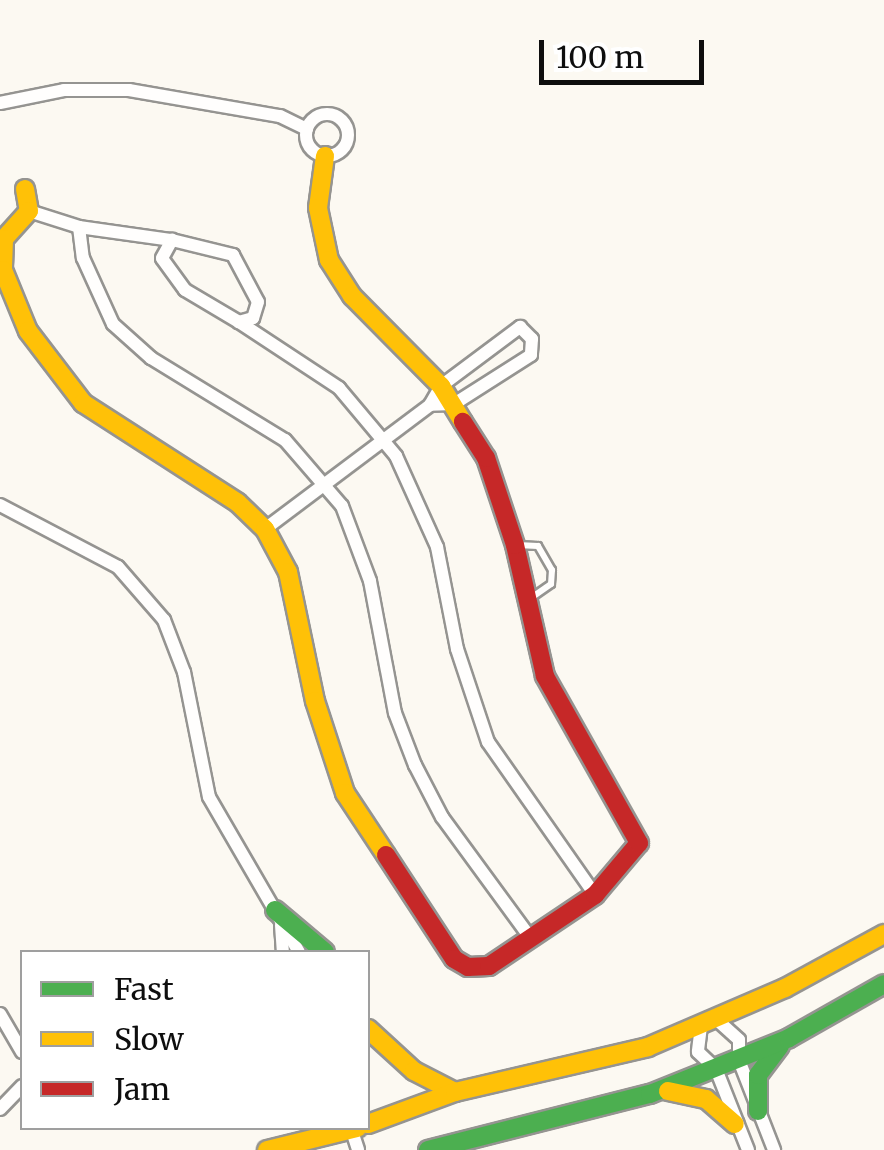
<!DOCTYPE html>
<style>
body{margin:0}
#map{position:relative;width:884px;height:1150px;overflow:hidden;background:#fcf9f2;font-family:Merriweather,serif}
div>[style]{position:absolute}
.roads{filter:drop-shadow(2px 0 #959491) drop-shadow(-2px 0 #959491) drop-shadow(0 2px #959491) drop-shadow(0 -2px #959491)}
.lane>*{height:6px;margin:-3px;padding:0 3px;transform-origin:3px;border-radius:3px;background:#fffefd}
.street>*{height:12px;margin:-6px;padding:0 6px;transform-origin:6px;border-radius:6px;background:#fffefd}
.street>.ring{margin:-6px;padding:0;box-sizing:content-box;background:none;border:12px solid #fffefd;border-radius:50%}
.fast>*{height:18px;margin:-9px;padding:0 9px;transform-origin:9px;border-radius:9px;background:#4caf50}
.slow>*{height:18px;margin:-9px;padding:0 9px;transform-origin:9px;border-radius:9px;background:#ffc107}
.jam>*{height:18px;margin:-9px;padding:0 9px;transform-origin:9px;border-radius:9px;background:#c62828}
span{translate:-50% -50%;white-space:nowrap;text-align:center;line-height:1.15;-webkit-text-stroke:10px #fff;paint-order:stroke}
.legend{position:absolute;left:20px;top:950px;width:350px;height:180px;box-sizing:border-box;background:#fff;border:2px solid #9f9f9f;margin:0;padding:12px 18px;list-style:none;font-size:30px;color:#0e0e0e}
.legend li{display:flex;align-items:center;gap:20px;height:50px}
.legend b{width:50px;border:2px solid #9f9f9f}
.scale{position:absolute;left:539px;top:40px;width:165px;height:45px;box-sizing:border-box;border:5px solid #0e0e0e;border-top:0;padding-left:12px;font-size:30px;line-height:35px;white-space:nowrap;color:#0e0e0e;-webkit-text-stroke:8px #fff;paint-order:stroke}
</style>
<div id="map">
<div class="roads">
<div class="lane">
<i style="left:517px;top:545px;width:21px;rotate:3deg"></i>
<i style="left:538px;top:546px;width:28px;rotate:60deg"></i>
<i style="left:552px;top:570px;width:14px;rotate:94deg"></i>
<i style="left:551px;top:584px;width:28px;rotate:145deg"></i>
</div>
<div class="street">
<i style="left:0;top:103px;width:65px;rotate:-11.5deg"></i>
<i style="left:64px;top:90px;width:65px"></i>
<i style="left:129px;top:90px;width:153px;rotate:9.8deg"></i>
<i style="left:280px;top:116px;width:30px;rotate:26deg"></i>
<i class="ring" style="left:306px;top:114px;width:30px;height:30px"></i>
<i style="left:29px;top:211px;width:52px;rotate:17.7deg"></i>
<i style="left:79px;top:227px;width:94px;rotate:8deg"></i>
<i style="left:172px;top:240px;width:63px;rotate:13.8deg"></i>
<i style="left:233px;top:255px;width:53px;rotate:62deg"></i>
<i style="left:258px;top:302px;width:17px;rotate:107deg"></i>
<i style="left:253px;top:318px;width:15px;rotate:164deg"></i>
<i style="left:239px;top:322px;width:63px;rotate:-149.3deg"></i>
<i style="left:185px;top:290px;width:39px;rotate:-126deg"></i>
<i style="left:162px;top:258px;width:21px;rotate:-61deg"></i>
<i style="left:79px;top:227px;width:31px;rotate:83deg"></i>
<i style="left:83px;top:258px;width:72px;rotate:65.6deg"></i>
<i style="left:113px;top:324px;width:51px;rotate:41.8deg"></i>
<i style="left:151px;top:358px;width:157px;rotate:31.5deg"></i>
<i style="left:285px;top:440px;width:87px;rotate:49.2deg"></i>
<i style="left:342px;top:506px;width:80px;rotate:69.5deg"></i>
<i style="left:370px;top:581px;width:134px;rotate:79.3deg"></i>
<i style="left:395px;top:713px;width:56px;rotate:69deg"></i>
<i style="left:415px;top:765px;width:59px;rotate:62.6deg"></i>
<i style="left:442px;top:817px;width:147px;rotate:53.8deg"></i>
<i style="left:239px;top:322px;width:120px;rotate:33.4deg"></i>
<i style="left:339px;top:388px;width:89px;rotate:50deg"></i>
<i style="left:396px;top:456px;width:100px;rotate:65.7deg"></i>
<i style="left:437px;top:547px;width:104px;rotate:78.9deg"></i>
<i style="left:457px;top:649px;width:98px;rotate:71.6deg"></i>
<i style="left:488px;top:742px;width:187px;rotate:55deg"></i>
<i style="left:520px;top:327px;width:17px;rotate:45deg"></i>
<i style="left:532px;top:339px;width:16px;rotate:94deg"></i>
<i style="left:531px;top:355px;width:91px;rotate:147.5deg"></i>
<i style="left:454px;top:404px;width:24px;rotate:178deg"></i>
<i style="left:430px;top:405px;width:22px;rotate:-60deg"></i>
<i style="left:441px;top:386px;width:99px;rotate:-36.8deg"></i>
<i style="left:0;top:505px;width:133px;rotate:27.7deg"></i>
<i style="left:118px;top:567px;width:70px;rotate:49deg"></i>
<i style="left:164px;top:620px;width:56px;rotate:69deg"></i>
<i style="left:184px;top:672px;width:127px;rotate:78.7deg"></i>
<i style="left:209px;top:797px;width:179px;rotate:59.9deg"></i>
<i style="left:265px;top:529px;width:206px;rotate:-36.9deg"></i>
<i style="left:281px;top:925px;width:27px;rotate:86deg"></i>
<i style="left:0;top:1014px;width:44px;rotate:59.9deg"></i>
<i style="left:716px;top:1019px;width:31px;rotate:42deg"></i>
<i style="left:739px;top:1040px;width:20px;rotate:90deg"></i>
<i style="left:739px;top:1060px;width:97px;rotate:68.7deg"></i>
<i style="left:701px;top:1026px;width:26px;rotate:97deg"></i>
<i style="left:698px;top:1052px;width:25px;rotate:43deg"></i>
<i style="left:716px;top:1069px;width:87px;rotate:68.4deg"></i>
<i style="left:0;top:1109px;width:32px;rotate:-46deg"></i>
<i style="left:351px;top:1128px;width:23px;rotate:72deg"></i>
</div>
<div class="fast">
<i style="left:275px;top:910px;width:65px;rotate:40deg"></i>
<i style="left:758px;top:1111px;width:36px;rotate:-90deg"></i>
<i style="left:758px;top:1075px;width:36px;rotate:-53deg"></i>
<i style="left:428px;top:1150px;width:229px;rotate:-14.2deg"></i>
<i style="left:650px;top:1094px;width:150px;rotate:-21.9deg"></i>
<i style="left:789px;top:1038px;width:109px;rotate:-29.6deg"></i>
</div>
<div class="slow">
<i style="left:325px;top:156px;width:52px;rotate:97.7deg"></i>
<i style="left:318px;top:208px;width:53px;rotate:78.1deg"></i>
<i style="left:329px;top:260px;width:43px;rotate:57.4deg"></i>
<i style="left:352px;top:296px;width:127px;rotate:45.3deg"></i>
<i style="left:441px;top:386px;width:42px;rotate:58.6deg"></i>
<i style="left:25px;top:189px;width:22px;rotate:80deg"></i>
<i style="left:29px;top:211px;width:38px;rotate:132deg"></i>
<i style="left:4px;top:239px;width:31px;rotate:92deg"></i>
<i style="left:3px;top:270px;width:66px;rotate:67.7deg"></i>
<i style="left:28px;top:331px;width:91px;rotate:52.6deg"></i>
<i style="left:83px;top:403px;width:184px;rotate:32.8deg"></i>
<i style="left:238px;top:503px;width:37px;rotate:44deg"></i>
<i style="left:265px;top:529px;width:49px;rotate:61.9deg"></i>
<i style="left:288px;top:572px;width:132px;rotate:78.2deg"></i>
<i style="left:315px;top:701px;width:97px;rotate:71.9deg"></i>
<i style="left:345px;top:793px;width:74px;rotate:56.5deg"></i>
<i style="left:368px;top:1029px;width:62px;rotate:42.4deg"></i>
<i style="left:414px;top:1071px;width:46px;rotate:27.1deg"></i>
<i style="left:668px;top:1091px;width:39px;rotate:12deg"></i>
<i style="left:706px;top:1099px;width:38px;rotate:41deg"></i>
<i style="left:368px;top:1124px;width:93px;rotate:-20.2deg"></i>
<i style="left:455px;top:1092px;width:198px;rotate:-13.1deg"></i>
<i style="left:648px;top:1047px;width:149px;rotate:-23.3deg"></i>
<i style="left:785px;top:988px;width:113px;rotate:-28.6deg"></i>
<i style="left:267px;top:1150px;width:93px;rotate:-13.7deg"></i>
</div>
<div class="jam">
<i style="left:386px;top:855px;width:124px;rotate:56.8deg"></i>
<i style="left:454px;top:959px;width:16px;rotate:30deg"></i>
<i style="left:468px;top:967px;width:21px;rotate:-3deg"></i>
<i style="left:489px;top:966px;width:128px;rotate:-33.8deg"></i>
<i style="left:595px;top:895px;width:68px;rotate:-49.8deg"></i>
<i style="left:639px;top:843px;width:192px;rotate:-119.4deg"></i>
<i style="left:545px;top:676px;width:134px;rotate:-102.9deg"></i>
<i style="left:515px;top:545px;width:92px;rotate:-108.4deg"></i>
<i style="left:486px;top:458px;width:43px;rotate:-122.6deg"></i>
</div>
</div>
<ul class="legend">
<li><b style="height:12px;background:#4caf50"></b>Fast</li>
<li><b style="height:12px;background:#ffc107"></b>Slow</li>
<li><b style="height:12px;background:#c62828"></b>Jam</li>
</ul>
<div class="scale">100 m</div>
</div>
